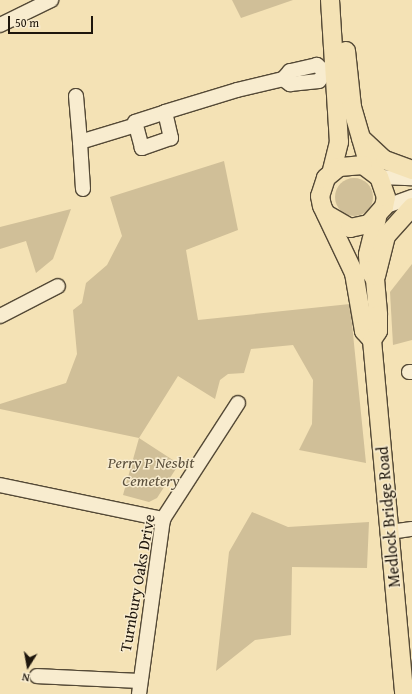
<!DOCTYPE html>
<style>
body{margin:0}
#map{position:relative;width:412px;height:694px;overflow:hidden;background:#f4e2b5;font-family:"Gentium Book Plus",serif}
div>[style]{position:absolute}
.green>*{inset:0;background:#d0bf98}
.round{border-radius:50%}
.roads{filter:drop-shadow(1px 0 #544936) drop-shadow(-1px 0 #544936) drop-shadow(0 1px #544936) drop-shadow(0 -1px #544936)}
.minor>*{height:14px;margin:-7px;padding:0 7px;transform-origin:7px;border-radius:7px;background:#f8eccf}
.major>*{height:18px;margin:-9px;padding:0 9px;transform-origin:9px;border-radius:9px;background:#f4e2b5}
span{translate:-50% -50%;white-space:nowrap;text-align:center;line-height:1.15;-webkit-text-stroke:3px #f8eccf;paint-order:stroke}
.park-label{font-size:16px;color:#5c513d;font-style:italic}
.street-label{font-size:16px;color:#1e160c}
.north{position:absolute;left:8px;top:646px;width:40px;height:40px;-webkit-text-stroke:3px #f8eccf;paint-order:stroke;rotate:191deg;font-size:11px;font-weight:700;line-height:16px;text-align:center;color:#1e160c}
.north::after{content:'';display:block;margin:auto;width:14px;height:18px;background:#1e160c;clip-path:polygon(50% 0,100% 100%,50% 72%,0 100%)}
.scale{position:absolute;left:8px;top:16px;width:85px;height:18px;box-sizing:border-box;border:2px solid #1e160c;border-top:0;padding-left:5px;font-size:12px;line-height:14px;white-space:nowrap;color:#1e160c;-webkit-text-stroke:3px #f8eccf;paint-order:stroke}
</style>
<div id="map">
<div class="green">
<i style="clip-path:polygon(232px 0,293px 0,241px 18px)"></i>
<i style="clip-path:polygon(224px 161px,238px 230px,186px 250px,198px 320px,350px 304px,366px 463px,299px 450px,312px 424px,313px 380px,293px 345px,251px 349px,244px 373px,228px 374px,220px 380px,215px 399px,178px 376px,139px 438px,179px 464px,157px 498px,149px 502px,123px 495px,139px 438px,0 409px,0 404px,66px 383px,77px 354px,73px 310px,82px 303px,86px 283px,107px 265px,122px 236px,110px 197px)"></i>
<i class="round" style="left:335px;top:178px;width:38px;height:38px"></i>
<i style="clip-path:polygon(71px 209px,53px 259px,36px 273px,26px 241px,0 249px,0 227px)"></i>
<i style="clip-path:polygon(412px 264px,412px 340px,393px 345px,390px 292px)"></i>
<i style="clip-path:polygon(252px 512px,288px 527px,369px 522px,367px 568px,292px 567px,291px 635px,255px 640px,216px 671px,229px 552px)"></i>
</div>
<div class="roads">
<div class="minor">
<i style="left:0;top:25px;width:57px;rotate:-26.1deg"></i>
<i style="left:325px;top:72px;width:11px;rotate:-139deg"></i>
<i style="left:317px;top:65px;width:28px;rotate:167deg"></i>
<i style="left:290px;top:71px;width:11px;rotate:131deg"></i>
<i style="left:283px;top:79px;width:9px;rotate:36deg"></i>
<i style="left:290px;top:84px;width:29px;rotate:-6deg"></i>
<i style="left:319px;top:81px;width:11px;rotate:-56deg"></i>
<i style="left:325px;top:72px;width:19px;rotate:-6deg"></i>
<i style="left:76px;top:96px;width:46px;rotate:85deg"></i>
<i style="left:165px;top:112px;width:27px;rotate:77deg"></i>
<i style="left:171px;top:138px;width:31px;rotate:161deg"></i>
<i style="left:142px;top:148px;width:27px;rotate:-105deg"></i>
<i style="left:135px;top:122px;width:32px;rotate:-18deg"></i>
<i style="left:165px;top:112px;width:75px;rotate:-17deg"></i>
<i style="left:237px;top:90px;width:47px;rotate:-13.4deg"></i>
<i style="left:379px;top:177px;width:33px;rotate:2deg"></i>
<i style="left:83px;top:189px;width:47px;rotate:-93.7deg"></i>
<i style="left:80px;top:142px;width:59px;rotate:-16.9deg"></i>
<i style="left:384px;top:207px;width:30px;rotate:-20deg"></i>
<i style="left:0;top:316px;width:65px;rotate:-27.3deg"></i>
<i style="left:409px;top:372px;width:3px"></i>
<i style="left:0;top:485px;width:167px;rotate:11.8deg"></i>
<i style="left:390px;top:532px;width:22px;rotate:-8deg"></i>
<i style="left:37px;top:676px;width:101px;rotate:2.8deg"></i>
<i style="left:139px;top:694px;width:177px;rotate:-82.2deg"></i>
<i style="left:163px;top:519px;width:138px;rotate:-57.1deg"></i>
</div>
<div class="major">
<i style="left:330px;top:0;width:142px;rotate:86.4deg"></i>
<i style="left:339px;top:142px;width:30px;rotate:104deg"></i>
<i style="left:346px;top:51px;width:56px;rotate:83.9deg"></i>
<i style="left:352px;top:107px;width:65px;rotate:73.8deg"></i>
<i style="left:361px;top:138px;width:33px;rotate:43deg"></i>
<i style="left:385px;top:160px;width:29px;rotate:20deg"></i>
<i style="left:326px;top:214px;width:28px;rotate:30deg"></i>
<i style="left:350px;top:228px;width:19px;rotate:-12deg"></i>
<i style="left:369px;top:224px;width:23px;rotate:-49deg"></i>
<i style="left:384px;top:207px;width:10px;rotate:-79deg"></i>
<i style="left:386px;top:197px;width:21px;rotate:-109deg"></i>
<i style="left:379px;top:177px;width:20px;rotate:-143deg"></i>
<i style="left:363px;top:165px;width:24px;rotate:175deg"></i>
<i style="left:339px;top:167px;width:17px;rotate:140deg"></i>
<i style="left:326px;top:178px;width:19px;rotate:108deg"></i>
<i style="left:320px;top:196px;width:10px;rotate:79deg"></i>
<i style="left:322px;top:206px;width:74px;rotate:64.5deg"></i>
<i style="left:354px;top:273px;width:59px;rotate:80.2deg"></i>
<i style="left:364px;top:331px;width:12px;rotate:48deg"></i>
<i style="left:377px;top:218px;width:38px;rotate:104deg"></i>
<i style="left:368px;top:255px;width:15px;rotate:86deg"></i>
<i style="left:369px;top:270px;width:11px;rotate:56deg"></i>
<i style="left:375px;top:279px;width:36px;rotate:85deg"></i>
<i style="left:378px;top:315px;width:16px;rotate:90deg"></i>
<i style="left:378px;top:331px;width:11px;rotate:124deg"></i>
<i style="left:372px;top:340px;width:355px;rotate:84.8deg"></i>
<i style="left:376px;top:276px;width:41px;rotate:-76deg"></i>
<i style="left:386px;top:236px;width:39px;rotate:-48deg"></i>
</div>
</div>
<div class="park-label">
<span style="left:151px;top:471px">Perry P Nesbit<br>Cemetery</span>
</div>
<div class="street-label">
<span style="left:388px;top:517px;rotate:-95deg">Medlock Bridge Road</span>
<span style="left:137px;top:583px;rotate:-80deg">Turnbury Oaks Drive</span>
</div>
<div class="north">N</div>
<div class="scale">50 m</div>
</div>
